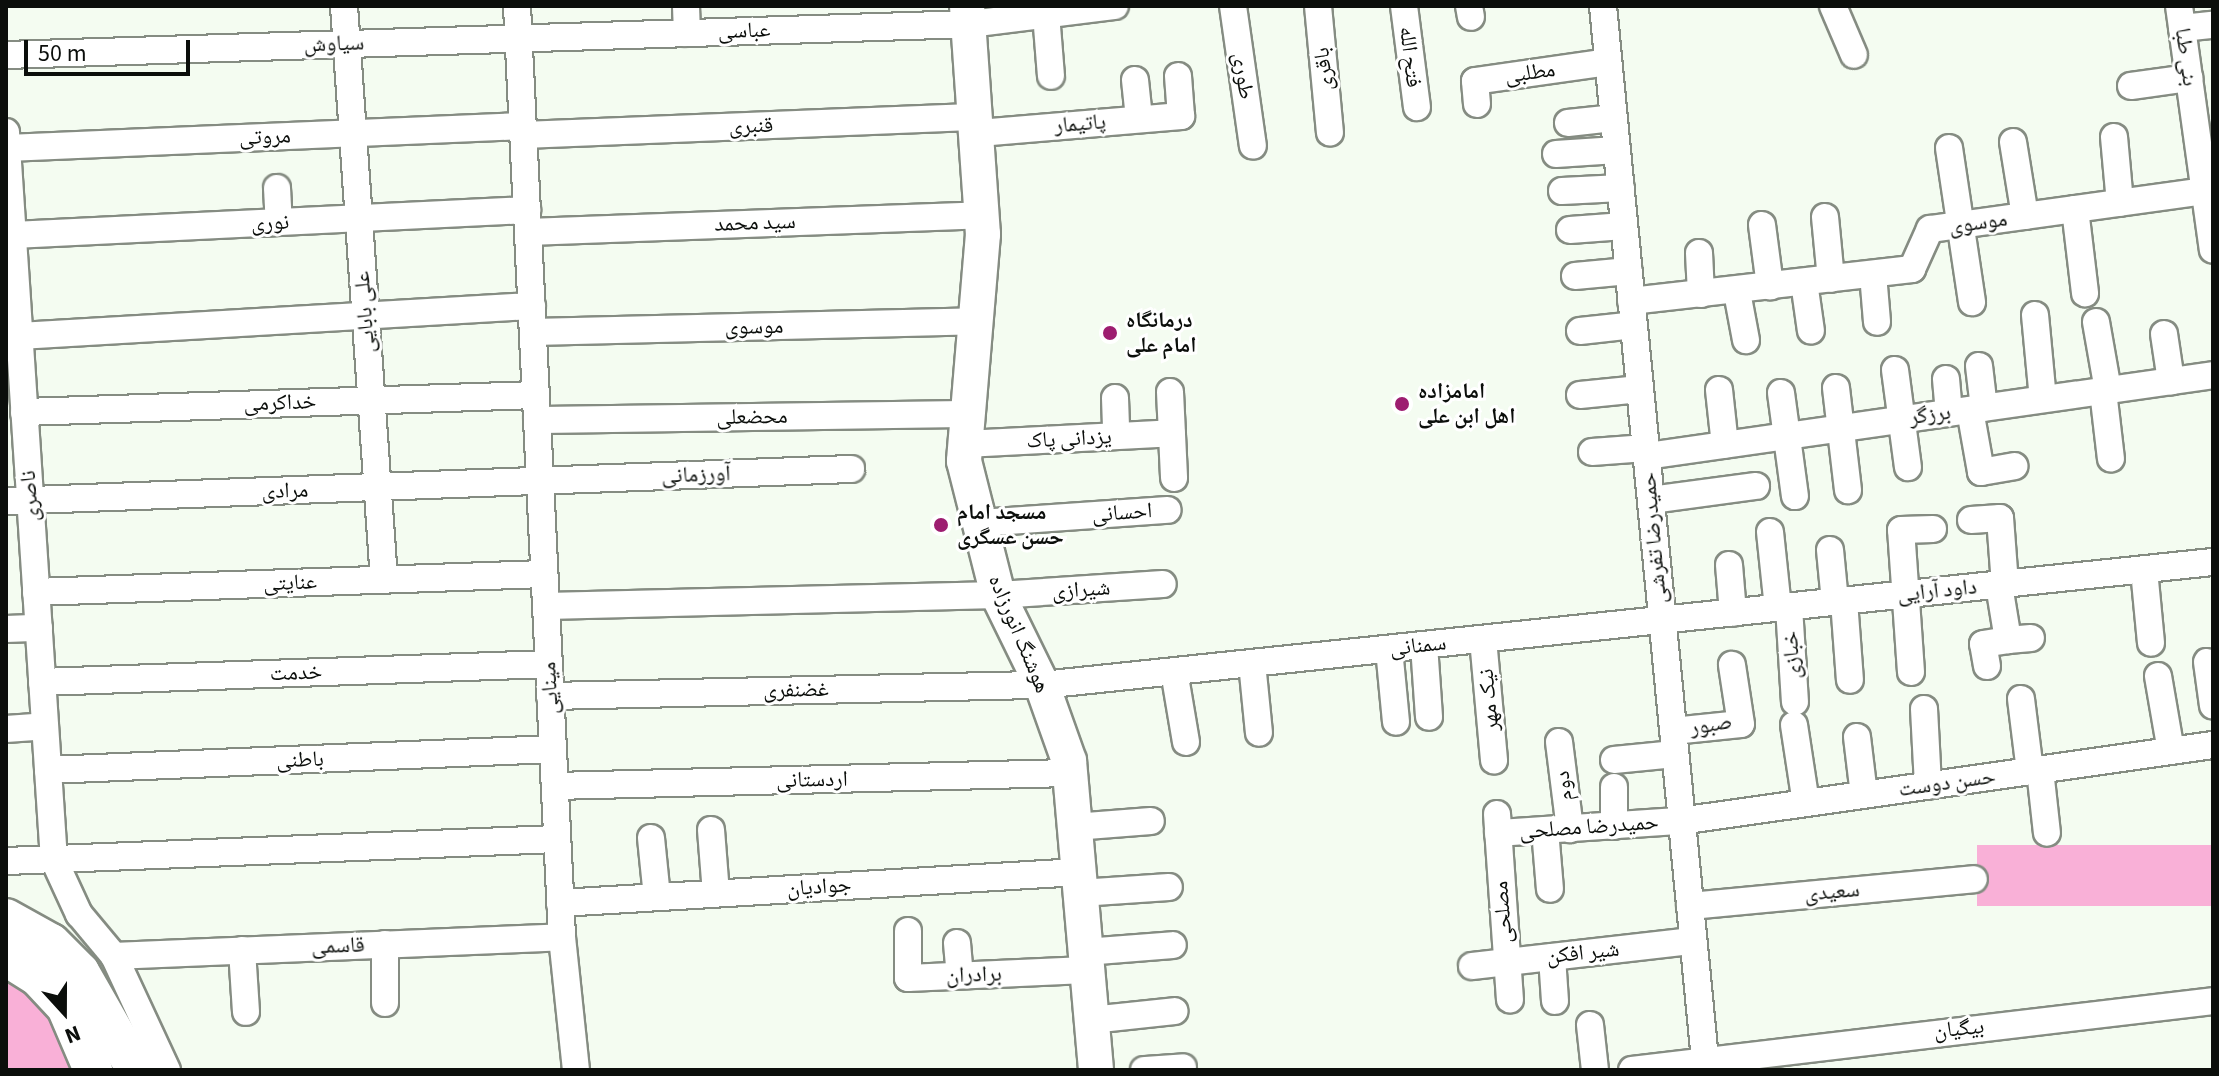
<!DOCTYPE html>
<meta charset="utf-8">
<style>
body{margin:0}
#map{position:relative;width:2219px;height:1076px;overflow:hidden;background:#f4fcf1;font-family:"Source Sans 3","Noto Naskh Arabic",sans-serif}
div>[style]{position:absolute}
.green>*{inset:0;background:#f9b0d7;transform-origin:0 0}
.roads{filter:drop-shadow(2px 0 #858c82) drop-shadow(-2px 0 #858c82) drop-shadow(0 2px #858c82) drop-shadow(0 -2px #858c82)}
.minor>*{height:26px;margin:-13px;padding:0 13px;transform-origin:13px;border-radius:13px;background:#fff}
.major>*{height:34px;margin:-17px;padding:0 17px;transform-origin:17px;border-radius:17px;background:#fff}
.highway>*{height:38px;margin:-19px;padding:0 19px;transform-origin:19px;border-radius:19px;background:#fff}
.dots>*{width:22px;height:22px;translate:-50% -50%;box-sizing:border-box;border:4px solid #fff;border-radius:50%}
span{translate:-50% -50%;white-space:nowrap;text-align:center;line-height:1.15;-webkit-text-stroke:6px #fff;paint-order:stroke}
.street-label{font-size:22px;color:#0b0e0b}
.poi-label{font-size:22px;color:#0b0e0b;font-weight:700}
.left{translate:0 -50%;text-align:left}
.frame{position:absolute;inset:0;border:8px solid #0b0e0b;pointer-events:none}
.north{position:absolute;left:24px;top:972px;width:80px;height:80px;-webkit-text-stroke:6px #fff;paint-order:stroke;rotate:159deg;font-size:22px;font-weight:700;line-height:32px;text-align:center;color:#0b0e0b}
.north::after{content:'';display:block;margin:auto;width:28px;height:36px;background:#0b0e0b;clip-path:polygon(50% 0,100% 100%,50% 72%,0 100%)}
.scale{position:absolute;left:24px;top:40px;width:166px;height:36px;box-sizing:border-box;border:4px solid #0b0e0b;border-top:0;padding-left:10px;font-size:24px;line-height:28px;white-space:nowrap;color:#0b0e0b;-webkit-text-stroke:6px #fff;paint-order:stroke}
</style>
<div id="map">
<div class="green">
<i style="left:2213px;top:845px;width:61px;height:236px;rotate:90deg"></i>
<i style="clip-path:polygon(6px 968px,38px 988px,84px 1070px,6px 1070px)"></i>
</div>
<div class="roads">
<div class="minor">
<i style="left:344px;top:6px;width:574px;rotate:86.01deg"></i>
<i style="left:517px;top:6px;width:932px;rotate:87.23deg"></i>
<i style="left:562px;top:937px;width:134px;rotate:84deg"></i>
<i style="left:686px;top:6px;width:27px;rotate:88deg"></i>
<i style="left:1233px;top:6px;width:141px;rotate:81.9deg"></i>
<i style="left:1318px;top:6px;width:127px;rotate:84.6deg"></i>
<i style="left:1404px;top:6px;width:102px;rotate:82.7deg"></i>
<i style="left:1469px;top:6px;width:11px;rotate:80deg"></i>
<i style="left:1603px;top:6px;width:1069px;rotate:84.47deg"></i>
<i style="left:1833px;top:6px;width:53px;rotate:66.8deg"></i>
<i style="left:2179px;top:6px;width:246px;rotate:82.1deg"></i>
<i style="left:1046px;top:14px;width:62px;rotate:85.4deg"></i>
<i style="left:2182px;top:28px;width:31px;rotate:-6deg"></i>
<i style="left:6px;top:55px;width:964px;rotate:-1.84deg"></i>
<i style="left:970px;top:24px;width:146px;rotate:-7.1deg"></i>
<i style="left:1135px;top:80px;width:39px;rotate:84deg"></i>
<i style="left:2131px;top:86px;width:59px;rotate:-7.9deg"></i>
<i style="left:1477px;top:104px;width:23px;rotate:-95deg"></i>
<i style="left:1475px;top:81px;width:134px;rotate:-8.1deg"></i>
<i style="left:1568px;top:123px;width:45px;rotate:-6.3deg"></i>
<i style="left:6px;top:132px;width:730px;rotate:86.23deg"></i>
<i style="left:54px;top:860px;width:60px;rotate:65.2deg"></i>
<i style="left:79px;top:914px;width:55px;rotate:50.2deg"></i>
<i style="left:114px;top:956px;width:126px;rotate:65.1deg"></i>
<i style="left:979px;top:133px;width:203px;rotate:-4.8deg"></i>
<i style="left:1181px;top:116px;width:40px;rotate:-94.3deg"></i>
<i style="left:523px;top:135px;width:455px;rotate:-2.3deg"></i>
<i style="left:2114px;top:137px;width:66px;rotate:84.8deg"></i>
<i style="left:2013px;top:142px;width:75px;rotate:80.8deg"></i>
<i style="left:7px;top:148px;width:516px;rotate:-2.44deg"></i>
<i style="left:1949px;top:148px;width:156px;rotate:81.5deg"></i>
<i style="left:1556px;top:154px;width:61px;rotate:-3.8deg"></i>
<i style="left:277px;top:188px;width:34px;rotate:87deg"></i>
<i style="left:1562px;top:191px;width:59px;rotate:-2.9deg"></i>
<i style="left:2075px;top:209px;width:85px;rotate:83.2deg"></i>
<i style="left:1825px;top:217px;width:62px;rotate:84.5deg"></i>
<i style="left:1762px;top:225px;width:62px;rotate:82.5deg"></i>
<i style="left:1570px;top:230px;width:54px;rotate:-4.2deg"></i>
<i style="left:528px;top:232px;width:454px;rotate:-2.1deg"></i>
<i style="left:13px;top:235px;width:515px;rotate:-2.78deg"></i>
<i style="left:1699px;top:253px;width:41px;rotate:87.2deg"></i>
<i style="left:1873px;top:274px;width:48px;rotate:85.2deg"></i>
<i style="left:1575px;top:276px;width:54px;rotate:-5.3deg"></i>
<i style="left:1804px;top:282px;width:49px;rotate:81.9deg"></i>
<i style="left:1737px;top:292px;width:49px;rotate:79.4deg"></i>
<i style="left:1631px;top:301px;width:283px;rotate:-6.5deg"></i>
<i style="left:1912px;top:269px;width:44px;rotate:-65.8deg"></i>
<i style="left:1930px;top:229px;width:278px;rotate:-7.9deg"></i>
<i style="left:2035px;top:315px;width:84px;rotate:84.6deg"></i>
<i style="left:2096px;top:322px;width:69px;rotate:80deg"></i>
<i style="left:1580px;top:331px;width:54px;rotate:-6.3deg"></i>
<i style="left:533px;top:332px;width:443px;rotate:-1.4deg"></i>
<i style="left:2164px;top:334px;width:48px;rotate:81.5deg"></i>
<i style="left:19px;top:336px;width:514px;rotate:-3.35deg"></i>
<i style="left:1979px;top:366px;width:42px;rotate:83.2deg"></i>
<i style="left:1895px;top:370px;width:98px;rotate:82.4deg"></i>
<i style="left:1946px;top:379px;width:33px;rotate:85deg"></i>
<i style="left:1836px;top:388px;width:103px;rotate:83.3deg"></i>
<i style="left:1719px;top:390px;width:55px;rotate:83.8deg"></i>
<i style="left:2103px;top:391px;width:68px;rotate:83.3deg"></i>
<i style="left:1170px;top:392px;width:86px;rotate:87.3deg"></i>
<i style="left:1781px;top:393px;width:104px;rotate:82.3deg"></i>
<i style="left:1580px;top:395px;width:60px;rotate:-5.7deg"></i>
<i style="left:1115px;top:398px;width:38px;rotate:88deg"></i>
<i style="left:1970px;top:410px;width:63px;rotate:79.9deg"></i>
<i style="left:1981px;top:472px;width:34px;rotate:-10deg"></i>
<i style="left:24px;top:412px;width:512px;rotate:-1.9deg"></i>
<i style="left:537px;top:420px;width:431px;rotate:-0.8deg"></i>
<i style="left:965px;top:444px;width:207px;rotate:-3deg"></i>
<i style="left:1592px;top:452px;width:54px;rotate:-4.2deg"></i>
<i style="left:1647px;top:456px;width:572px;rotate:-8.14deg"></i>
<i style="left:1651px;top:500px;width:106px;rotate:-7.6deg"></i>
<i style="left:6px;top:501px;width:846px;rotate:-2.17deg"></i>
<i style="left:1971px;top:520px;width:29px;rotate:-4deg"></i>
<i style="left:2000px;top:518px;width:66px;rotate:85.7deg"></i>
<i style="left:980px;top:523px;width:188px;rotate:-4deg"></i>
<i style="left:1770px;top:532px;width:76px;rotate:84deg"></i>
<i style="left:1830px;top:550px;width:52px;rotate:84.5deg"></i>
<i style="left:1729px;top:565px;width:48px;rotate:85.2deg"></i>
<i style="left:2144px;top:570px;width:73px;rotate:84.5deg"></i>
<i style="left:1999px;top:585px;width:56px;rotate:80.7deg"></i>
<i style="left:2008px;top:640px;width:23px;rotate:-5deg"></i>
<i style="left:36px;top:592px;width:508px;rotate:-2.03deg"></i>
<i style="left:1844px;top:601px;width:79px;rotate:85.7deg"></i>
<i style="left:546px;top:606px;width:452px;rotate:-1.4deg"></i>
<i style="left:998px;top:595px;width:165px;rotate:-3.8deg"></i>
<i style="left:1789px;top:607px;width:95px;rotate:86.4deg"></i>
<i style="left:6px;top:629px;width:33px;rotate:-2deg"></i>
<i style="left:1483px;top:639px;width:122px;rotate:84.8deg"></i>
<i style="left:1424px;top:645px;width:72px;rotate:86deg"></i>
<i style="left:1389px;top:649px;width:73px;rotate:84.5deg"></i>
<i style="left:2207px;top:662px;width:44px;rotate:82.2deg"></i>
<i style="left:1252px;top:663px;width:70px;rotate:84.3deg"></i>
<i style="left:1987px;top:666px;width:22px;rotate:-100deg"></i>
<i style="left:1983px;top:644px;width:25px;rotate:-9deg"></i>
<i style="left:1174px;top:671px;width:72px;rotate:80.4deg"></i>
<i style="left:1911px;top:672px;width:142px;rotate:-94deg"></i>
<i style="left:1901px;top:530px;width:32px;rotate:-2deg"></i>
<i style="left:2158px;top:676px;width:76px;rotate:80.2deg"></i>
<i style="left:42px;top:682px;width:507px;rotate:-2.03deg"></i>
<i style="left:550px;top:696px;width:492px;rotate:-1.3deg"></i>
<i style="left:1042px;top:685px;width:1177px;rotate:-6deg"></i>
<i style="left:2021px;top:699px;width:73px;rotate:82.9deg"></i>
<i style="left:1924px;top:709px;width:77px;rotate:87deg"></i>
<i style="left:1794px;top:725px;width:79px;rotate:81.3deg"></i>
<i style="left:6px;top:729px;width:39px;rotate:-4deg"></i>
<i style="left:1673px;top:731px;width:68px;rotate:-5.9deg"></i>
<i style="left:1741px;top:724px;width:60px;rotate:-98.7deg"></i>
<i style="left:1857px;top:737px;width:58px;rotate:83.1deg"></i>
<i style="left:1559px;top:742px;width:88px;rotate:82.8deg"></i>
<i style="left:1614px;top:760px;width:61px;rotate:-5.6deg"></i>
<i style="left:48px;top:770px;width:505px;rotate:-2.38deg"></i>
<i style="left:2040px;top:770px;width:63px;rotate:83.7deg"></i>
<i style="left:555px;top:786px;width:515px;rotate:-1.45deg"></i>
<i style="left:1497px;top:814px;width:186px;rotate:86deg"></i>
<i style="left:1614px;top:826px;width:39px;rotate:-90deg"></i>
<i style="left:1074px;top:827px;width:77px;rotate:-4.5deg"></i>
<i style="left:711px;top:830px;width:63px;rotate:85.5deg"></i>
<i style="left:1545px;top:830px;width:59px;rotate:85.2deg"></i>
<i style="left:1498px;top:833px;width:182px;rotate:-3.8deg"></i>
<i style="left:1680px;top:821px;width:538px;rotate:-8.12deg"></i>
<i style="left:651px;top:838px;width:59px;rotate:84.2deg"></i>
<i style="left:6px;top:861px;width:551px;rotate:-2.29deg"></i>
<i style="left:1080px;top:893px;width:89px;rotate:-3.9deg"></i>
<i style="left:560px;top:903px;width:519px;rotate:-3.42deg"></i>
<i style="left:1690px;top:906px;width:285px;rotate:-5.4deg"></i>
<i style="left:908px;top:931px;width:47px;rotate:90deg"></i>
<i style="left:908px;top:978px;width:178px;rotate:-2.6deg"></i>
<i style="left:957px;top:943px;width:32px;rotate:85deg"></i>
<i style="left:385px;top:944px;width:59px;rotate:90deg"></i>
<i style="left:242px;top:950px;width:62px;rotate:86.3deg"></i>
<i style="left:1085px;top:952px;width:88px;rotate:-4.5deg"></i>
<i style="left:114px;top:956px;width:448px;rotate:-2.4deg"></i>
<i style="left:1552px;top:957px;width:44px;rotate:86.1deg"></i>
<i style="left:1472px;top:966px;width:222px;rotate:-6.5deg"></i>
<i style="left:1091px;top:1020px;width:84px;rotate:-6.1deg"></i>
<i style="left:1590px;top:1025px;width:45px;rotate:83.7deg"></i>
<i style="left:1144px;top:1070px;width:39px;rotate:-4deg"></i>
<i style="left:1632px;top:1070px;width:585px;rotate:-6.77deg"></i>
</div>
<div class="major">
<i style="left:967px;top:6px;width:229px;rotate:86deg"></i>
<i style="left:983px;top:234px;width:228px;rotate:94.8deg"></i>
<i style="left:964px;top:461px;width:138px;rotate:75.8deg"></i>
<i style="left:998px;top:595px;width:100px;rotate:63.9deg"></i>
<i style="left:1042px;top:685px;width:81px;rotate:70.4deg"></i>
<i style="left:1069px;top:761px;width:310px;rotate:85deg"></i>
</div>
<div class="highway">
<i style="left:6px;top:918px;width:51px;rotate:29.1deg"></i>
<i style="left:51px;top:943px;width:41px;rotate:45deg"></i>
<i style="left:80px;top:972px;width:113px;rotate:60.3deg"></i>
<i style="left:6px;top:957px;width:39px;rotate:32deg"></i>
<i style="left:39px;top:978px;width:40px;rotate:47deg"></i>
<i style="left:66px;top:1007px;width:69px;rotate:66.8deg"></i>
</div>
</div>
<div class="dots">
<i style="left:1110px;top:333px;background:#9d1d70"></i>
<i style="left:1402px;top:404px;background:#9d1d70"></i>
<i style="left:941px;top:525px;background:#9d1d70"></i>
</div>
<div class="street-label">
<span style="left:744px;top:31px;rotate:-2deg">عباسی</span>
<span style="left:334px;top:44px;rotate:-2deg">سیاوش</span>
<span style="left:1410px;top:57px;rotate:83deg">فتح الله</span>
<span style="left:2186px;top:57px;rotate:82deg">بنی طبا</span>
<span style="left:1324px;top:69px;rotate:-96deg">باقری</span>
<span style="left:1530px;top:73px;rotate:-8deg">مطلبی</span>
<span style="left:1243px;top:76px;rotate:82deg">طوری</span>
<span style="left:1080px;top:124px;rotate:-5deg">پاتیمار</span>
<span style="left:751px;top:126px;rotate:-2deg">قنبری</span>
<span style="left:265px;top:137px;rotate:-2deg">مروتی</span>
<span style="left:270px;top:223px;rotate:-3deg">نوری</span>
<span style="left:755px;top:223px;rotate:-2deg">سید محمد</span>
<span style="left:1978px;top:223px;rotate:-8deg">موسوی</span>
<span style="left:365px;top:312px;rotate:-94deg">علی بابایی</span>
<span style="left:754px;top:327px;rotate:-1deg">موسوی</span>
<span style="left:280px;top:403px;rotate:-2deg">خداکرمی</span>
<span style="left:1930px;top:415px;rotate:-8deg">برزگر</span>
<span style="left:752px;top:417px;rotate:-1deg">محضعلی</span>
<span style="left:1069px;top:439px;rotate:-3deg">یزدانی پاک</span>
<span style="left:696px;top:475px;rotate:-2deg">آورزمانی</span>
<span style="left:285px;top:491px;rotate:-2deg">مرادی</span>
<span style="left:30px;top:496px;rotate:-94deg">ناصری</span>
<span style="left:1122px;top:513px;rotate:-4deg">احسانی</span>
<span style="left:1654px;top:538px;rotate:-95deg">حمیدرضا تفرشی</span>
<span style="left:290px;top:583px;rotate:-2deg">عنایتی</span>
<span style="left:1081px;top:590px;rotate:-4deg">شیرازی</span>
<span style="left:1937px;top:591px;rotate:-6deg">داود آرایی</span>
<span style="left:1019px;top:634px;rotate:67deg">هوشنگ انورزاده</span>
<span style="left:1418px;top:646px;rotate:-6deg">سمنانی</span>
<span style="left:1792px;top:655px;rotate:-94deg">خبازی</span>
<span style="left:296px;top:673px;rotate:-2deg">خدمت</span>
<span style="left:550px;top:688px;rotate:-93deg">مینایی</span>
<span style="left:796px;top:690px;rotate:-1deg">غضنفری</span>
<span style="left:1489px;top:700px;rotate:-95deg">نیک مهر</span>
<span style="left:1711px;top:725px;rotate:-10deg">صبور</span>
<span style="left:300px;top:760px;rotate:-2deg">باطنی</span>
<span style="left:812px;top:780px;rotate:-1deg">اردستانی</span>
<span style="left:1947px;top:783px;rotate:-8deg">حسن دوست</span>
<span style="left:1564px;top:786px;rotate:-97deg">دوم</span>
<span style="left:1589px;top:827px;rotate:-4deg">حمیدرضا مصلحی</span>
<span style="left:819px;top:887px;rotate:-4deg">جوادیان</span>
<span style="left:1832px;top:892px;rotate:-5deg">سعیدی</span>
<span style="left:1503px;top:912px;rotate:-94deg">مصلحی</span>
<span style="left:338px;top:946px;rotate:-2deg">قاسمی</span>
<span style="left:1583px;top:953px;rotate:-6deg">شیر افکن</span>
<span style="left:974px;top:975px;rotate:-2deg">برادران</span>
<span style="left:1959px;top:1029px;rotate:-6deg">بیگیان</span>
</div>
<div class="poi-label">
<span class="left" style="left:1126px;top:333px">درمانگاه<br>امام علی</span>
<span class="left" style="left:1418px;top:404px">امامزاده<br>اهل ابن علی</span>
<span class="left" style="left:957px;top:525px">مسجد امام<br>حسن عسگری</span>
</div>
<div class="frame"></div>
<div class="north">N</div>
<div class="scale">50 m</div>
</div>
